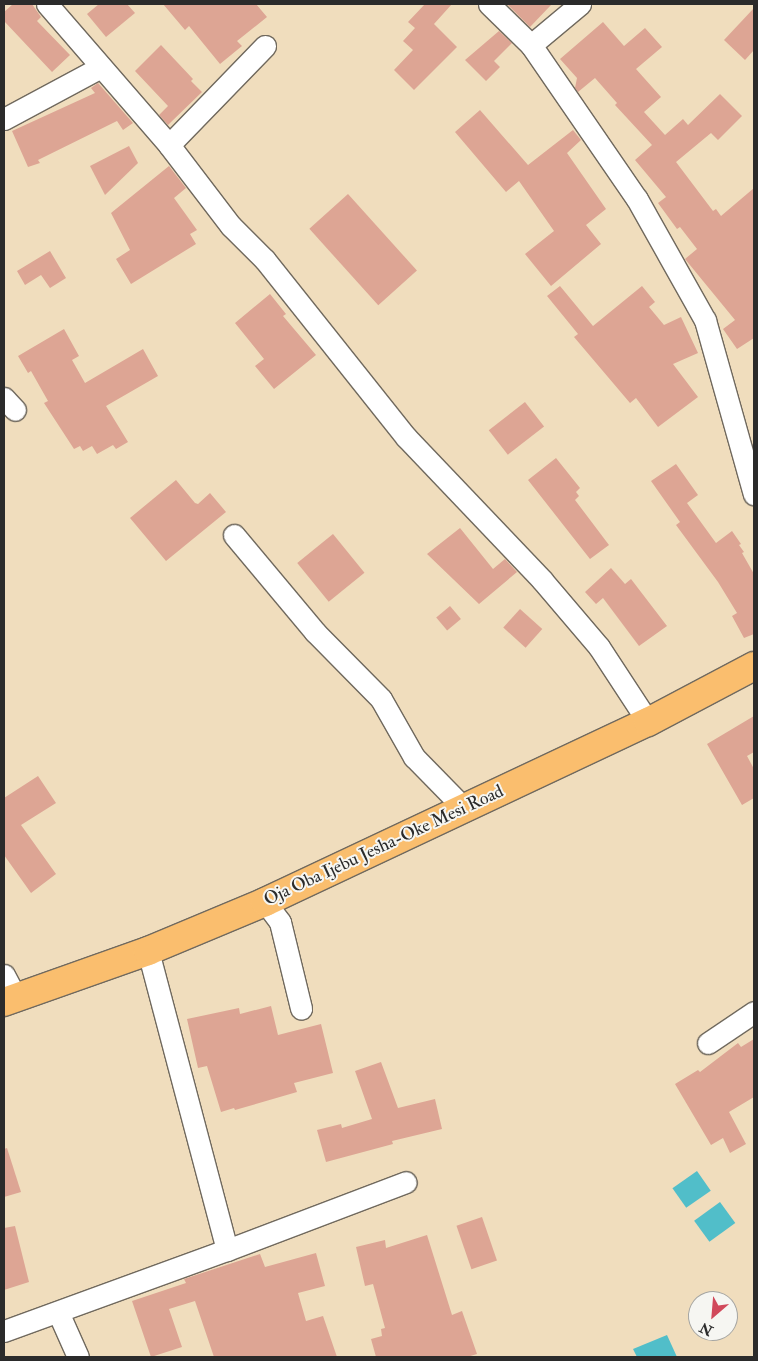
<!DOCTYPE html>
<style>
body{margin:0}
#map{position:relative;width:758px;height:1361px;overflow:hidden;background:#f0ddbd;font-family:"IM FELL Double Pica",serif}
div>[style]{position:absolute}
.water>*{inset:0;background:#51bec9;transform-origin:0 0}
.building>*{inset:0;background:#dda594;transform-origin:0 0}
.roads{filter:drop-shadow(1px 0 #70695e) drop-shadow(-1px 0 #70695e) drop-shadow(0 1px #70695e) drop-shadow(0 -1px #70695e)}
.minor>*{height:21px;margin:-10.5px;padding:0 10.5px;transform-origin:10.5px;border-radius:10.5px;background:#fff}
.major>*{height:28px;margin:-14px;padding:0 14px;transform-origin:14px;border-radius:14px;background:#fabe6e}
span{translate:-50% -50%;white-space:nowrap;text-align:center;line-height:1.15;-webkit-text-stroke:4px #f6f6f2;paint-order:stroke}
.street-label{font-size:18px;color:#2b2b2b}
.frame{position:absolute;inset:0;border:5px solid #2b2b2b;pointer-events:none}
.north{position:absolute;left:688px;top:1291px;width:50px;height:50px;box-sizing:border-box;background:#f6f6f2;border:1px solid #a5a5a2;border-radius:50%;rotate:207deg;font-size:14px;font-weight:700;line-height:20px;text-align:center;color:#2b2b2b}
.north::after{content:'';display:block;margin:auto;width:18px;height:22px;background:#d1495b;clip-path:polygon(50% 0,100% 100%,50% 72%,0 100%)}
</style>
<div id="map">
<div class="water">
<i style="left:697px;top:1171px;width:24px;height:30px;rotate:55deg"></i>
<i style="left:720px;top:1202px;width:26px;height:32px;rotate:54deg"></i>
<i style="clip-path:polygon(667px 1335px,677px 1357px,637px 1357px,633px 1349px)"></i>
</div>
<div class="building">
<i style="clip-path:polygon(13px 4px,32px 4px,41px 17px,37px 21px,70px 55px,52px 72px,4px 21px,4px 12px)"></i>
<i style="clip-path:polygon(99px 4px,127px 4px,135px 13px,106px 37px,87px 14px)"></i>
<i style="clip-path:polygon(163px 4px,256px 4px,267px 17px,237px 41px,242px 46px,220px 64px,189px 26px,185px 30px)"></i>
<i style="clip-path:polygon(425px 4px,452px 4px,434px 24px,457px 47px,414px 90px,394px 70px,413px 50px,403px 41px,415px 28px,408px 22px)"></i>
<i style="clip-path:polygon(507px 4px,552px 4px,530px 27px)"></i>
<i style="clip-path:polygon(754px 8px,754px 50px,745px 60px,724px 40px)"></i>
<i style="clip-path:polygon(603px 22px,624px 46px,645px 28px,662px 47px,636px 69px,661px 97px,644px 112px,665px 135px,683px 119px,688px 125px,720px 94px,742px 116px,718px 140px,711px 133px,676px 162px,713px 211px,716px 209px,721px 216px,754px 188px,754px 338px,737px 349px,723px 329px,735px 320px,685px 259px,697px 249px,680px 227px,677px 229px,658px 203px,666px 197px,635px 160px,652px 145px,615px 105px,617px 103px,595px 78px,578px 92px,575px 88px,577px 78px,560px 59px)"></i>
<i style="clip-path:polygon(499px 31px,512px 43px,494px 61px,500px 67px,486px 81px,465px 60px)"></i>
<i style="clip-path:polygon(161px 45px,193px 79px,191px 81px,202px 92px,168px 125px,159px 115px,168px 106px,135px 71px)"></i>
<i style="clip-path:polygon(98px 83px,133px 123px,123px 130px,117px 121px,38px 160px,40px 163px,28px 167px,12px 131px,95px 93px,91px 88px)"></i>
<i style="clip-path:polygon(480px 110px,528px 165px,573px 130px,581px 140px,567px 153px,606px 209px,586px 225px,601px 244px,551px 286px,525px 254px,554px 231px,519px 181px,506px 192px,455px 132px)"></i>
<i style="clip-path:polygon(129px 146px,138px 163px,105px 195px,90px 166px)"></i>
<i style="clip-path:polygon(169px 166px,186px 188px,174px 198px,197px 230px,190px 234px,196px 244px,131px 284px,116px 259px,130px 250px,111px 213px)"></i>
<i style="left:348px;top:194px;width:103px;height:52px;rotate:48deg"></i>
<i style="clip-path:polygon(50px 251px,66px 278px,50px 288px,41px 275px,25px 285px,17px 271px)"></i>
<i style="clip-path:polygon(560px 286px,593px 326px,642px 286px,655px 302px,649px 307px,664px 325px,681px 317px,698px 353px,673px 364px,698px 397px,658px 427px,636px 398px,630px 403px,574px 337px,578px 334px,547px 296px)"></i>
<i style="clip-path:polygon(270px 294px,286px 314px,283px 316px,316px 355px,274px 389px,255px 366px,264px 359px,235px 323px)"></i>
<i style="clip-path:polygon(64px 329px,79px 356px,72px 360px,85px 383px,143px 349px,158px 376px,106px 406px,128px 442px,116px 449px,113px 445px,97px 454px,92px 446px,83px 451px,80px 446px,74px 449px,44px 403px,48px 401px,31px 371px,28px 373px,18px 356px)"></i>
<i style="left:525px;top:402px;width:31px;height:46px;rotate:52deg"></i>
<i style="clip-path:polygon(556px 458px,580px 488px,576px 492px,579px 496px,575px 500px,609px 545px,590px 559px,528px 480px)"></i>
<i style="clip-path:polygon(676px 464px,698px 495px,687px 503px,716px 543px,732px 531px,741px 544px,739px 545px,744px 552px,742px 553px,754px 574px,754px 634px,744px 638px,732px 616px,737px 613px,718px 582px,676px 525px,680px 522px,651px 481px)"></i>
<i style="clip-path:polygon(176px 480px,195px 503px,198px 504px,210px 493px,226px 512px,166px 561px,130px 518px)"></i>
<i style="clip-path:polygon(460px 528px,493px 569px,505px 559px,517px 572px,479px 604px,427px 554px)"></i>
<i style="left:333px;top:534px;width:50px;height:46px;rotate:51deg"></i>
<i style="clip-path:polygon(611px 568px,625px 584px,631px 579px,667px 626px,639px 646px,603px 598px,596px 604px,585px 592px)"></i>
<i style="left:450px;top:606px;width:17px;height:18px;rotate:50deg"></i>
<i style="left:520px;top:609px;width:30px;height:25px;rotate:42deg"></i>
<i style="clip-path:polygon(754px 716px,754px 752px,747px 756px,754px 769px,754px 798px,742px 805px,707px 744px)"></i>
<i style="clip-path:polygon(38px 776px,56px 803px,21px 825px,56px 874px,31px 893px,4px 855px,4px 798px)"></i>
<i style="clip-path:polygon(271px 1006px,278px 1035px,321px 1024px,333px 1073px,294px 1083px,297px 1092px,235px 1110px,234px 1108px,221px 1112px,207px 1066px,198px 1068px,187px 1019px,239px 1008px,240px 1014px)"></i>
<i style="clip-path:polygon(754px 1039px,754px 1097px,729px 1112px,746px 1144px,730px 1153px,723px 1138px,711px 1145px,675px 1084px,698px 1070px,700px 1072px,738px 1043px,741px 1047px)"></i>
<i style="clip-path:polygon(381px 1062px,398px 1108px,435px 1099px,442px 1129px,392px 1141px,393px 1144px,326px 1162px,317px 1130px,341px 1124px,342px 1128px,372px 1119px,355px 1071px)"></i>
<i style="clip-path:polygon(7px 1148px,21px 1192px,4px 1197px,4px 1149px)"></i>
<i style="left:482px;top:1217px;width:46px;height:27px;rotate:71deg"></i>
<i style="clip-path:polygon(15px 1226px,29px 1282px,4px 1290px,4px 1228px)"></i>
<i style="clip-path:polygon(427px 1235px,452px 1315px,462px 1311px,477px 1354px,467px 1357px,376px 1357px,371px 1339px,382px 1336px,381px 1329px,385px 1328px,373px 1284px,365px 1286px,356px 1247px,385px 1240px,386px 1248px)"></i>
<i style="clip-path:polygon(316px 1253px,325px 1286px,298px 1293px,306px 1321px,323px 1316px,337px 1357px,214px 1357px,195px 1301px,169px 1309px,182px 1347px,151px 1357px,132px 1301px,186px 1283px,184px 1279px,260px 1254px,265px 1267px)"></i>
</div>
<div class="roads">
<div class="minor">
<i style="left:47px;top:4px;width:186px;rotate:49.1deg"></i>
<i style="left:169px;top:145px;width:102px;rotate:52.6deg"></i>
<i style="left:231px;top:226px;width:48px;rotate:45deg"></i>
<i style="left:265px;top:260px;width:226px;rotate:51.5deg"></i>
<i style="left:406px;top:437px;width:197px;rotate:46.4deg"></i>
<i style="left:542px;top:580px;width:88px;rotate:49.6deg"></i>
<i style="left:599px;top:647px;width:90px;rotate:56.8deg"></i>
<i style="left:489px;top:4px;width:59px;rotate:44.3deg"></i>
<i style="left:531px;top:45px;width:187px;rotate:55.5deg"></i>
<i style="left:637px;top:199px;width:139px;rotate:60.7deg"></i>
<i style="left:705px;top:320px;width:181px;rotate:74.3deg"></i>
<i style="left:531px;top:45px;width:64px;rotate:-39.9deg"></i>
<i style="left:4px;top:119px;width:110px;rotate:-28.2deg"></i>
<i style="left:169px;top:145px;width:138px;rotate:-45.9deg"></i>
<i style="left:4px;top:398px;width:16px;rotate:47deg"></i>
<i style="left:234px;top:535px;width:126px;rotate:50.1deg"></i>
<i style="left:315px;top:632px;width:94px;rotate:45.4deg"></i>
<i style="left:381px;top:699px;width:67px;rotate:60.4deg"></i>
<i style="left:414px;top:757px;width:71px;rotate:45.6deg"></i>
<i style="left:265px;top:902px;width:25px;rotate:53deg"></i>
<i style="left:280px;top:922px;width:89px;rotate:76.3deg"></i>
<i style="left:4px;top:975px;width:26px;rotate:62deg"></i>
<i style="left:708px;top:1043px;width:55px;rotate:-34deg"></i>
<i style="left:227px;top:1250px;width:191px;rotate:-20.8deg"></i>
<i style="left:58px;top:1312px;width:49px;rotate:66deg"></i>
<i style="left:4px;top:1331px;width:237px;rotate:-20deg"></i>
<i style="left:227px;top:1250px;width:309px;rotate:-104.8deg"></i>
</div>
<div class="major">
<i style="left:4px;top:1002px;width:153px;rotate:-19.5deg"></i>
<i style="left:148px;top:951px;width:127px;rotate:-22.7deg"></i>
<i style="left:265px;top:902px;width:423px;rotate:-25.2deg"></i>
<i style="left:648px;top:722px;width:120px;rotate:-27.8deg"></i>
</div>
</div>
<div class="street-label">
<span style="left:384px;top:846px;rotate:-25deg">Oja Oba Ijebu Jesha-Oke Mesi Road</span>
</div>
<div class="frame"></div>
<div class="north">N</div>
</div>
